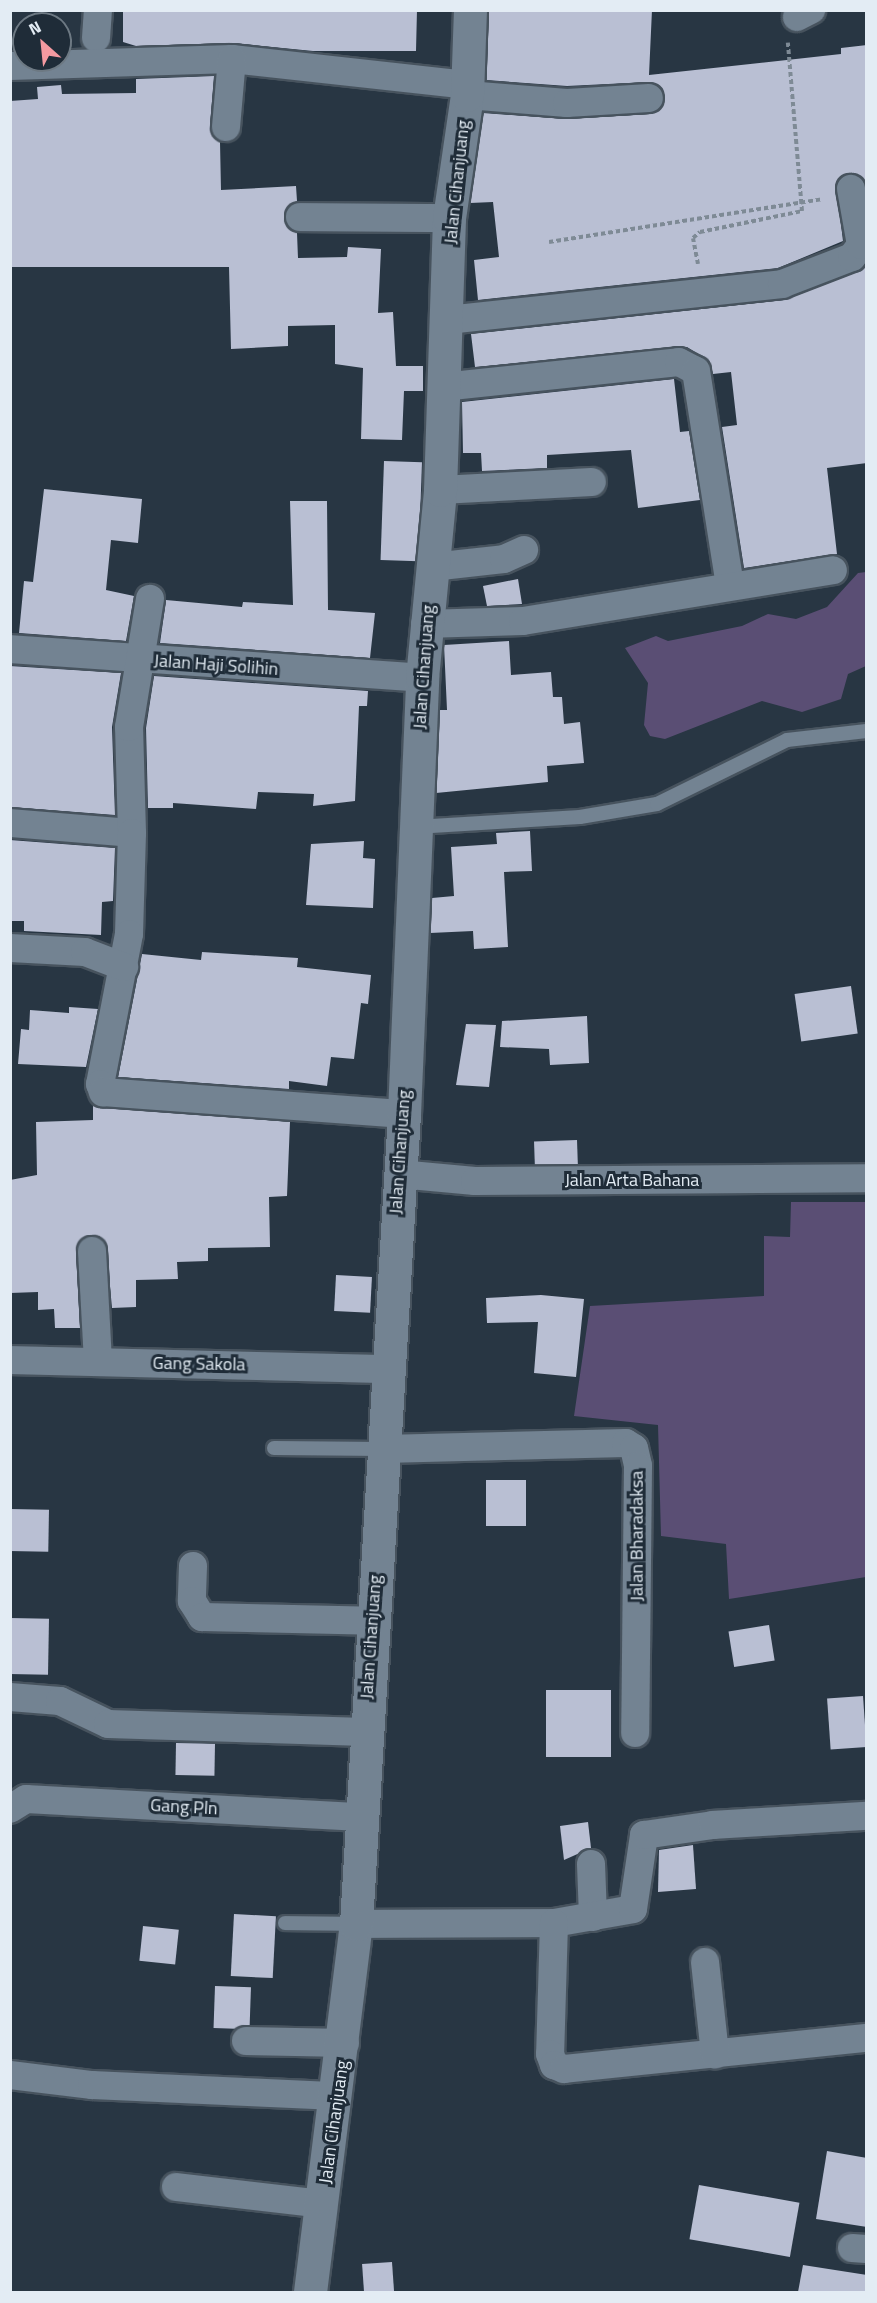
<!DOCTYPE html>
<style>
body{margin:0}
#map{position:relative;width:877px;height:2303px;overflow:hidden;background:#283643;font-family:"Titillium Web",sans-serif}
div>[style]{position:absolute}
.green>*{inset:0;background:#5a4e74}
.building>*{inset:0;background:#b9bfd3;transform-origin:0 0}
.path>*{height:4px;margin-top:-2px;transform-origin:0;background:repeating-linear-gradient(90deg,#7e8a95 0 4.5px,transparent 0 7.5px)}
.roads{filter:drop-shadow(2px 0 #47535e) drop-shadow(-2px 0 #47535e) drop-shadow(0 2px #47535e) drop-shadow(0 -2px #47535e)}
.service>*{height:14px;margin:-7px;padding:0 7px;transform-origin:7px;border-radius:7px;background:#738392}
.minor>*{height:28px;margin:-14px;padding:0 14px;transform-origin:14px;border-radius:14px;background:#738392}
.secondary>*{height:33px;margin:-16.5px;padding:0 16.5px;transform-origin:16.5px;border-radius:16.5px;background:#738392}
span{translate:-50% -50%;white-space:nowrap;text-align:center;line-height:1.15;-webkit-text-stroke:6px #1f2c38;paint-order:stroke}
.street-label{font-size:18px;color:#e3ecf4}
.frame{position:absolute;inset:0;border:12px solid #e3ecf4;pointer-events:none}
.north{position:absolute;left:12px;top:12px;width:60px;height:60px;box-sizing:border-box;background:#1f2c38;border:2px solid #6d7983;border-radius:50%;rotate:333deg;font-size:16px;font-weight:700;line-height:24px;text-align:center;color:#e3ecf4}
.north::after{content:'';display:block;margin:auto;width:21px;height:27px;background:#f49aa1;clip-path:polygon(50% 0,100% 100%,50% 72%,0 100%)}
</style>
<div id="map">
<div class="green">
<i style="clip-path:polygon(866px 572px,866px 666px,848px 674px,841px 699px,802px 712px,762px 701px,665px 739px,650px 736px,644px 725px,648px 683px,625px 648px,656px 636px,668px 641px,742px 626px,768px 614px,796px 619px,827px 607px,858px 573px)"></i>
<i style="clip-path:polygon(791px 1202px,866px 1202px,866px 1577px,729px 1599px,726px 1544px,661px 1536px,658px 1425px,574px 1416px,590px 1306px,764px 1296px,764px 1236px,790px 1237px)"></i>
</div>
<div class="building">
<i style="clip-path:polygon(123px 10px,417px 10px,416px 51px,313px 51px,232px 43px,136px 46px,123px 42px)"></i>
<i style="clip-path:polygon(489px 10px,652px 10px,649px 75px,841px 54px,841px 48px,867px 45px,867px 184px,849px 173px,836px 183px,843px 241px,778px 268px,478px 300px,474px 260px,499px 257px,493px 202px,470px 203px,483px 113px,566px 119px,650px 114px,659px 111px,665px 98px,662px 88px,649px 82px,567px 86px,486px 80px)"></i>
<i style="clip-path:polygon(214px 76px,210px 126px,220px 142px,221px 190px,296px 186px,297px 201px,284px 217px,297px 233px,298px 258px,347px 257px,348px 247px,381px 249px,378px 313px,393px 312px,396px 366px,423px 366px,423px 391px,404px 391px,402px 440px,361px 439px,363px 368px,335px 364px,335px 325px,288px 326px,288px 346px,231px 349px,229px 267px,10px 267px,10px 101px,38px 99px,37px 87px,61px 85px,62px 94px,136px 93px,136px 79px)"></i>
<i style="clip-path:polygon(867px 265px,867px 463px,827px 468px,837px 554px,744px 568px,722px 427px,737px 425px,731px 372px,713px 374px,709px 361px,687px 347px,475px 367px,471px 334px,784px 300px)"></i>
<i style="clip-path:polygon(674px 379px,680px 432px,689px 431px,700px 500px,638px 508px,631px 450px,547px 455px,547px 468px,482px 471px,481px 453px,463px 453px,462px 402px)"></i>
<i style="left:384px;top:461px;width:38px;height:99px;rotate:2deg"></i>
<i style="clip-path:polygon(44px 489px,142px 499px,138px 543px,111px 540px,106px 590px,134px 596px,126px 641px,19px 633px,24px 581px,33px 582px)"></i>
<i style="clip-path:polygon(290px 501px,327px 501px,328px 610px,375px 613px,370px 658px,160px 643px,166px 600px,242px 607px,243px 602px,293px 605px)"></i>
<i style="clip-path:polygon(518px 579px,522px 604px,487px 606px,483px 586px)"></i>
<i style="clip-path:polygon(509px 641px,511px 675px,551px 672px,553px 697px,562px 697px,564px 724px,580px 722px,584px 763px,547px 766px,548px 782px,436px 793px,439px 710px,447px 710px,444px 645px)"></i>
<i style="clip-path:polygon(10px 666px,121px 673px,112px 727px,115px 815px,10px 807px)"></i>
<i style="clip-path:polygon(154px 676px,368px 691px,367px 706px,359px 706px,355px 801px,313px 806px,314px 794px,258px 792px,256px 809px,173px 803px,173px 808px,148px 808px,146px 728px)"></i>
<i style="clip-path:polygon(530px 831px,532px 871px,504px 872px,508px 947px,474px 949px,473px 931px,430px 933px,432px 898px,454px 896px,451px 847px,497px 844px,496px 833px)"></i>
<i style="clip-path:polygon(10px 840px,115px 848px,113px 901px,102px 902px,101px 935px,24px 931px,24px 921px,10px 921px)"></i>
<i style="clip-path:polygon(364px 841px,363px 858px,375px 859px,373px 908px,306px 905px,311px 844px)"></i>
<i style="clip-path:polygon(202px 952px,298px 958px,297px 967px,371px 975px,368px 1004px,361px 1003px,354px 1059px,331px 1057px,327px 1086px,289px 1081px,289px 1089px,118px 1077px,142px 954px,201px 960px)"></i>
<i style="left:851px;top:986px;width:48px;height:57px;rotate:82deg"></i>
<i style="clip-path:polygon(69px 1007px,98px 1009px,86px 1067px,18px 1064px,21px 1029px,29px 1030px,30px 1010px,69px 1013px)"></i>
<i style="clip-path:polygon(587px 1016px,589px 1063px,550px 1065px,549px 1049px,500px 1047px,502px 1021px)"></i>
<i style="clip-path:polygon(466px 1024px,496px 1025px,489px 1087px,456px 1085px)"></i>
<i style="clip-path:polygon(93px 1105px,290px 1122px,287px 1196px,269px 1197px,270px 1247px,208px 1248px,208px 1261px,177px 1262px,178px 1279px,136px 1280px,136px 1307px,112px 1308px,106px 1243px,99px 1236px,84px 1237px,76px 1252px,80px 1328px,55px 1328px,54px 1309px,38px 1310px,38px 1292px,10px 1293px,10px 1180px,37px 1175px,36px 1122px,93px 1120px)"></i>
<i style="left:577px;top:1140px;width:24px;height:43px;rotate:88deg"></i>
<i style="left:336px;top:1275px;width:36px;height:36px;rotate:3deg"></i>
<i style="clip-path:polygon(541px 1295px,584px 1299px,576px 1377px,534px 1373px,538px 1322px,487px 1323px,486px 1298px)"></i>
<i style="left:486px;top:1480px;width:40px;height:46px"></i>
<i style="left:10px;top:1509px;width:39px;height:42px;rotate:1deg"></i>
<i style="left:10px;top:1618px;width:39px;height:56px;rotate:1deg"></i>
<i style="left:769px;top:1625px;width:36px;height:41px;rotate:81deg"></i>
<i style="left:546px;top:1690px;width:65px;height:67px"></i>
<i style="left:863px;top:1696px;width:51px;height:36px;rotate:86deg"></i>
<i style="left:176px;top:1743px;width:39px;height:32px;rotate:1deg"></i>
<i style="clip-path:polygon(588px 1822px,591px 1848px,564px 1860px,560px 1826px)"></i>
<i style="clip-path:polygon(693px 1845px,696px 1889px,658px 1892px,659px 1850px)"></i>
<i style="left:234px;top:1914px;width:42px;height:62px;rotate:3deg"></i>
<i style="left:143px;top:1926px;width:36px;height:35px;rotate:6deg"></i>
<i style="left:215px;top:1986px;width:36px;height:42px;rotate:2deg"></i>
<i style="clip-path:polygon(827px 2151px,867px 2158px,867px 2227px,816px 2219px)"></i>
<i style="left:699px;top:2185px;width:102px;height:55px;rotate:10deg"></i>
<i style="left:392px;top:2262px;width:30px;height:30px;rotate:86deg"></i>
<i style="clip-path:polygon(803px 2265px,867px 2275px,867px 2292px,798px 2292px)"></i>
</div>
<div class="path">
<i style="left:549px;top:242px;width:277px;rotate:-8.9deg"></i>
<i style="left:698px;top:264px;width:26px;rotate:-101deg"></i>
<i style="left:693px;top:238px;width:9px;rotate:-41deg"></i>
<i style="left:700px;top:232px;width:104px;rotate:-11.6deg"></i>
<i style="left:802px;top:211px;width:169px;rotate:-94.8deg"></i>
</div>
<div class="roads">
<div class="service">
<i style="left:415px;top:827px;width:165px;rotate:-3.5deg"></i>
<i style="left:580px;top:817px;width:78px;rotate:-9.6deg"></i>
<i style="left:657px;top:804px;width:145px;rotate:-26.2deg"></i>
<i style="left:787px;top:740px;width:80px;rotate:-6.5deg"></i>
<i style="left:274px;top:1448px;width:109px;rotate:0.5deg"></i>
<i style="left:285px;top:1923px;width:71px;rotate:0.8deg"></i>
</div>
<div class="minor">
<i style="left:797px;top:17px;width:16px;rotate:-27deg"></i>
<i style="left:96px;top:38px;width:28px;rotate:-86deg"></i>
<i style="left:10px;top:66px;width:222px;rotate:-1.8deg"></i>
<i style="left:232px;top:59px;width:236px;rotate:6.3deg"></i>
<i style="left:467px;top:95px;width:100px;rotate:4.6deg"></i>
<i style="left:567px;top:103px;width:82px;rotate:-3.5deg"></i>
<i style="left:226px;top:127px;width:68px;rotate:-85deg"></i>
<i style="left:300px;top:217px;width:149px;rotate:0.4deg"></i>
<i style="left:447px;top:320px;width:337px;rotate:-6.1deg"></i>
<i style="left:782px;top:284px;width:75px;rotate:-21.1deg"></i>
<i style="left:852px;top:257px;width:15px;rotate:-53deg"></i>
<i style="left:861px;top:245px;width:57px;rotate:-100.1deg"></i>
<i style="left:442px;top:387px;width:238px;rotate:-6deg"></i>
<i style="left:679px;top:362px;width:19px;rotate:28deg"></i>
<i style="left:696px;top:371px;width:217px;rotate:81deg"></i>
<i style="left:440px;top:490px;width:152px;rotate:-3deg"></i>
<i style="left:432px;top:567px;width:72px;rotate:-6.3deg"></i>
<i style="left:504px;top:559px;width:22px;rotate:-24deg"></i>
<i style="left:425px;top:624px;width:98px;rotate:-1.8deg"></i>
<i style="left:523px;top:621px;width:314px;rotate:-9.3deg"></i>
<i style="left:10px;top:649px;width:413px;rotate:4deg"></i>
<i style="left:10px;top:823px;width:122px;rotate:4.7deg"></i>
<i style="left:132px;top:833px;width:106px;rotate:-91.6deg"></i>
<i style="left:129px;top:727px;width:130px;rotate:-80.7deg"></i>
<i style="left:132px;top:833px;width:101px;rotate:91.7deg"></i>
<i style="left:129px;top:934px;width:153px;rotate:100.9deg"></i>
<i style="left:100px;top:1084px;width:9px;rotate:69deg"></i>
<i style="left:103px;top:1092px;width:302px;rotate:4.2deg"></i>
<i style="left:10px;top:948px;width:75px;rotate:3.1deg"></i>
<i style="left:85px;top:952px;width:42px;rotate:21deg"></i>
<i style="left:399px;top:1174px;width:76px;rotate:5.3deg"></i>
<i style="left:475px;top:1181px;width:391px;rotate:-0.4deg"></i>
<i style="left:92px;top:1251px;width:111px;rotate:86.9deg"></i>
<i style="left:10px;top:1360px;width:378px;rotate:1.4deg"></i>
<i style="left:383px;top:1449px;width:243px;rotate:-1.4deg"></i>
<i style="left:626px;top:1443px;width:9px;rotate:32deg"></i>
<i style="left:634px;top:1448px;width:18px;rotate:77deg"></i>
<i style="left:638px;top:1466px;width:267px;rotate:90.6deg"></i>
<i style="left:193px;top:1566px;width:35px;rotate:92deg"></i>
<i style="left:192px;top:1601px;width:19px;rotate:58deg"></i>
<i style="left:202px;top:1617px;width:170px;rotate:1.3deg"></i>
<i style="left:10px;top:1697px;width:50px;rotate:4.6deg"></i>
<i style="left:60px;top:1701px;width:53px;rotate:25.6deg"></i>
<i style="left:108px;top:1724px;width:257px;rotate:1.8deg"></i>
<i style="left:10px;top:1809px;width:19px;rotate:-32deg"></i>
<i style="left:26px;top:1799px;width:335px;rotate:3.1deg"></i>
<i style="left:591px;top:1864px;width:53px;rotate:87.8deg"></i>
<i style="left:554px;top:1923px;width:80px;rotate:-10deg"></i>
<i style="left:633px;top:1909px;width:75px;rotate:-81.5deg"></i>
<i style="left:644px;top:1835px;width:70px;rotate:-8.2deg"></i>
<i style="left:713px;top:1825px;width:153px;rotate:-3.4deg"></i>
<i style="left:356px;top:1924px;width:198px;rotate:-0.3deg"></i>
<i style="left:554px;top:1923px;width:131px;rotate:91.7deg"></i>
<i style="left:550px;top:2054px;width:12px;rotate:70deg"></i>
<i style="left:554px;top:2065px;width:11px;rotate:22deg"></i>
<i style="left:564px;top:2069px;width:304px;rotate:-5.9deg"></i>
<i style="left:705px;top:1962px;width:93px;rotate:83.8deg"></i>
<i style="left:246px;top:2041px;width:99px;rotate:1.2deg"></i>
<i style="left:10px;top:2075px;width:83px;rotate:7deg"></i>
<i style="left:92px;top:2085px;width:245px;rotate:2.6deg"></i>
<i style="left:176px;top:2187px;width:148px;rotate:6.6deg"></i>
<i style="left:852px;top:2248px;width:14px;rotate:4deg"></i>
</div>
<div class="secondary">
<i style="left:310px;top:2292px;width:371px;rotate:-82.9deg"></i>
<i style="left:356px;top:1924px;width:811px;rotate:-86.61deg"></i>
<i style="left:404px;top:1114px;width:436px;rotate:-87.6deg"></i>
<i style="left:422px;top:678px;width:189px;rotate:-84.5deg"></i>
<i style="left:440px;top:490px;width:272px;rotate:-88.1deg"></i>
<i style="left:449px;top:218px;width:124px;rotate:-81.7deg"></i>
<i style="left:467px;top:95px;width:85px;rotate:-88deg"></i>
</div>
</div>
<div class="street-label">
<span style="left:457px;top:182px;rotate:-84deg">Jalan Cihanjuang</span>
<span style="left:216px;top:665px;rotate:4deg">Jalan Haji Solihin</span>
<span style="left:424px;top:667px;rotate:-86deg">Jalan Cihanjuang</span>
<span style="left:400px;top:1152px;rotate:-86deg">Jalan Cihanjuang</span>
<span style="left:632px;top:1180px">Jalan Arta Bahana</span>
<span style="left:199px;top:1364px;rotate:1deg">Gang Sakola</span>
<span style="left:637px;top:1536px;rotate:-90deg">Jalan Bharadaksa</span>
<span style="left:371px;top:1637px;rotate:-86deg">Jalan Cihanjuang</span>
<span style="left:184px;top:1807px;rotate:3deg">Gang Pln</span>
<span style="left:334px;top:2122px;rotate:-82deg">Jalan Cihanjuang</span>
</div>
<div class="frame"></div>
<div class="north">N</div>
</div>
